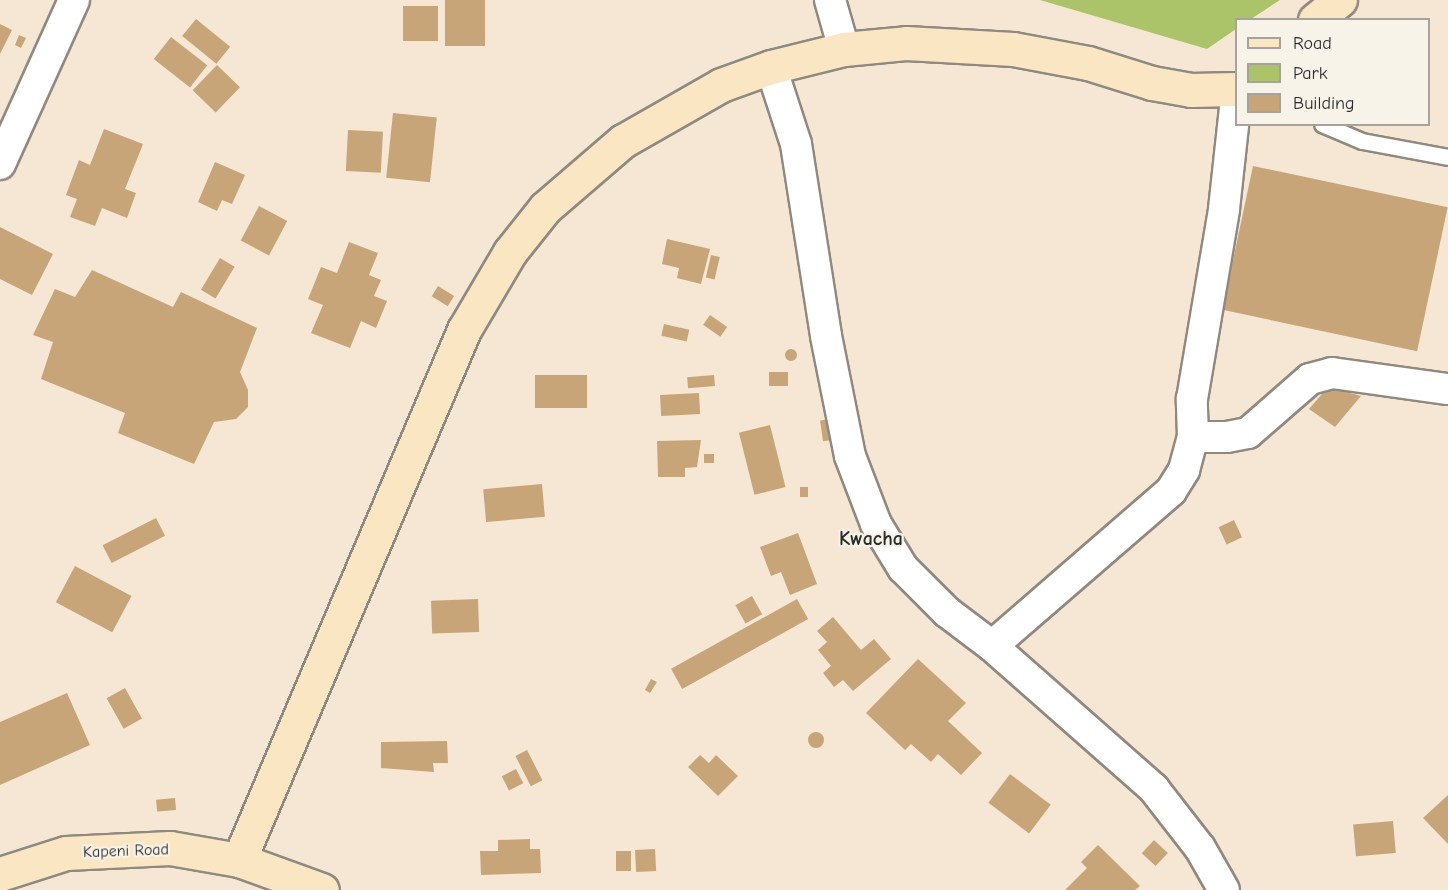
<!DOCTYPE html>
<style>
body{margin:0}
#map{position:relative;width:1448px;height:890px;overflow:hidden;background:#f5e7d3;font-family:"Comic Neue",sans-serif}
div>[style]{position:absolute}
.green>*{inset:0;background:#acc469}
.building>*{inset:0;background:#c7a578;transform-origin:0 0}
.round{border-radius:50%}
.roads{filter:drop-shadow(2px 0 #90897f) drop-shadow(-2px 0 #90897f) drop-shadow(0 2px #90897f) drop-shadow(0 -2px #90897f)}
.lane>*{height:15px;margin:-7.5px;padding:0 7.5px;transform-origin:7.5px;border-radius:7.5px;background:#fff}
.street>*{height:30px;margin:-15px;padding:0 15px;transform-origin:15px;border-radius:15px;background:#fff}
.secondary>*{height:33px;margin:-16.5px;padding:0 16.5px;transform-origin:16.5px;border-radius:16.5px;background:#fbe6c4}
span{translate:-50% -50%;white-space:nowrap;text-align:center;line-height:1.15;-webkit-text-stroke:4.5px #f7f3e8;paint-order:stroke}
.street-label{font-size:16px;color:#2b2b2b}
.quarter-label{font-size:20px;color:#2b2b2b;font-weight:700}
.legend{position:absolute;left:1235px;top:18px;width:195px;height:108px;box-sizing:border-box;background:#f7f3e8;border:2px solid #a5a39c;margin:0;padding:8px 10px;list-style:none;font-size:18px;color:#2b2b2b}
.legend li{display:flex;align-items:center;gap:12px;height:30px}
.legend b{width:30px;border:2px solid #a5a39c}
</style>
<div id="map">
<div class="green">
<i style="clip-path:polygon(1040px 0,1280px 0,1251px 19px,1236px 20px,1236px 29px,1207px 49px)"></i>
</div>
<div class="building">
<i style="left:445px;top:0;width:40px;height:46px"></i>
<i style="left:403px;top:6px;width:35px;height:35px"></i>
<i style="left:196px;top:19px;width:44px;height:22px;rotate:39deg"></i>
<i style="clip-path:polygon(0 24px,12px 30px,0 54px)"></i>
<i style="clip-path:polygon(19px 35px,26px 38px,21px 48px,15px 45px)"></i>
<i style="left:171px;top:37px;width:46px;height:28px;rotate:38deg"></i>
<i style="left:217px;top:65px;width:32px;height:35px;rotate:44deg"></i>
<i style="left:393px;top:113px;width:44px;height:65px;rotate:6deg"></i>
<i style="clip-path:polygon(104px 129px,143px 144px,125px 189px,136px 193px,127px 218px,102px 208px,95px 226px,70px 217px,77px 199px,66px 195px,79px 160px,90px 165px)"></i>
<i style="left:348px;top:130px;width:35px;height:41px;rotate:3deg"></i>
<i style="clip-path:polygon(215px 162px,245px 175px,232px 204px,222px 200px,217px 211px,198px 202px)"></i>
<i style="left:1253px;top:166px;width:199px;height:147px;rotate:12deg"></i>
<i style="left:259px;top:206px;width:32px;height:39px;rotate:28deg"></i>
<i style="clip-path:polygon(0 227px,53px 254px,32px 295px,0 279px)"></i>
<i style="clip-path:polygon(667px 239px,710px 249px,701px 284px,677px 278px,679px 268px,662px 264px)"></i>
<i style="clip-path:polygon(349px 242px,378px 253px,369px 275px,381px 280px,374px 296px,387px 301px,376px 328px,361px 321px,350px 348px,311px 333px,323px 305px,308px 299px,321px 267px,337px 273px)"></i>
<i style="left:711px;top:255px;width:9px;height:23px;rotate:13deg"></i>
<i style="left:220px;top:258px;width:17px;height:37px;rotate:31deg"></i>
<i style="clip-path:polygon(92px 270px,173px 307px,181px 292px,257px 328px,240px 372px,248px 390px,248px 407px,236px 419px,214px 422px,194px 464px,118px 433px,125px 413px,41px 379px,53px 342px,33px 335px,55px 289px,75px 297px)"></i>
<i style="left:438px;top:286px;width:19px;height:12px;rotate:32deg"></i>
<i style="left:710px;top:315px;width:21px;height:12px;rotate:35deg"></i>
<i style="left:664px;top:324px;width:26px;height:12px;rotate:13deg"></i>
<i class="round" style="left:785px;top:349px;width:12px;height:12px"></i>
<i style="left:788px;top:372px;width:14px;height:19px;rotate:90deg"></i>
<i style="left:587px;top:375px;width:33px;height:52px;rotate:90deg"></i>
<i style="left:714px;top:375px;width:11px;height:27px;rotate:85deg"></i>
<i style="clip-path:polygon(1328px 387px,1361px 396px,1335px 427px,1309px 409px)"></i>
<i style="left:699px;top:393px;width:21px;height:39px;rotate:87deg"></i>
<i style="left:830px;top:419px;width:21px;height:10px;rotate:82deg"></i>
<i style="left:770px;top:425px;width:64px;height:32px;rotate:76deg"></i>
<i style="clip-path:polygon(701px 440px,697px 467px,685px 468px,685px 477px,658px 477px,657px 441px)"></i>
<i style="left:704px;top:454px;width:10px;height:9px"></i>
<i style="left:542px;top:484px;width:33px;height:59px;rotate:85deg"></i>
<i style="left:800px;top:487px;width:8px;height:10px"></i>
<i style="left:156px;top:518px;width:20px;height:60px;rotate:63deg"></i>
<i style="left:1234px;top:520px;width:19px;height:17px;rotate:65deg"></i>
<i style="clip-path:polygon(798px 533px,817px 584px,790px 595px,781px 572px,771px 576px,760px 547px)"></i>
<i style="left:75px;top:566px;width:64px;height:41px;rotate:28deg"></i>
<i style="left:752px;top:596px;width:21px;height:19px;rotate:61deg"></i>
<i style="left:478px;top:599px;width:33px;height:47px;rotate:88deg"></i>
<i style="left:797px;top:599px;width:23px;height:144px;rotate:61deg"></i>
<i style="clip-path:polygon(833px 617px,861px 650px,874px 639px,891px 659px,853px 691px,843px 680px,834px 687px,823px 673px,831px 666px,818px 650px,827px 642px,817px 631px)"></i>
<i style="clip-path:polygon(918px 659px,966px 703px,948px 721px,982px 753px,961px 775px,938px 754px,931px 762px,911px 744px,905px 750px,866px 713px)"></i>
<i style="clip-path:polygon(651px 679px,657px 682px,650px 693px,645px 690px)"></i>
<i style="left:125px;top:688px;width:35px;height:21px;rotate:61deg"></i>
<i style="clip-path:polygon(67px 693px,90px 745px,0 785px,0 722px)"></i>
<i class="round" style="left:808px;top:732px;width:16px;height:16px"></i>
<i style="clip-path:polygon(447px 741px,448px 763px,433px 763px,434px 772px,381px 768px,381px 742px)"></i>
<i style="left:527px;top:750px;width:34px;height:13px;rotate:63deg"></i>
<i style="clip-path:polygon(700px 755px,709px 763px,716px 755px,738px 776px,718px 796px,688px 767px)"></i>
<i style="left:516px;top:769px;width:16px;height:16px;rotate:63deg"></i>
<i style="left:1010px;top:774px;width:51px;height:36px;rotate:37deg"></i>
<i style="clip-path:polygon(1448px 795px,1448px 844px,1423px 818px)"></i>
<i style="left:175px;top:798px;width:12px;height:19px;rotate:85deg"></i>
<i style="left:1393px;top:821px;width:32px;height:40px;rotate:85deg"></i>
<i style="clip-path:polygon(530px 839px,530px 849px,540px 849px,541px 873px,481px 875px,480px 851px,498px 851px,498px 840px)"></i>
<i style="left:1154px;top:840px;width:19px;height:18px;rotate:43deg"></i>
<i style="clip-path:polygon(1098px 845px,1140px 886px,1135px 890px,1065px 890px,1087px 868px,1081px 862px)"></i>
<i style="left:655px;top:849px;width:22px;height:20px;rotate:87deg"></i>
<i style="left:616px;top:851px;width:15px;height:20px"></i>
</div>
<div class="roads">
<div class="lane">
<i style="left:1322px;top:124px;width:43px;rotate:23deg"></i>
<i style="left:1362px;top:141px;width:87px;rotate:10.5deg"></i>
</div>
<div class="street">
<i style="left:830px;top:0;width:51px;rotate:74.1deg"></i>
<i style="left:771px;top:67px;width:81px;rotate:72deg"></i>
<i style="left:796px;top:144px;width:194px;rotate:81.1deg"></i>
<i style="left:826px;top:336px;width:122px;rotate:78.7deg"></i>
<i style="left:850px;top:456px;width:73px;rotate:69.1deg"></i>
<i style="left:876px;top:524px;width:52px;rotate:58.5deg"></i>
<i style="left:903px;top:568px;width:62px;rotate:45deg"></i>
<i style="left:947px;top:612px;width:56px;rotate:37.1deg"></i>
<i style="left:992px;top:646px;width:216px;rotate:41.4deg"></i>
<i style="left:1154px;top:789px;width:75px;rotate:52.1deg"></i>
<i style="left:1200px;top:848px;width:48px;rotate:60.3deg"></i>
<i style="left:0;top:164px;width:180px;rotate:-65.7deg"></i>
<i style="left:1193px;top:437px;width:34px"></i>
<i style="left:1227px;top:437px;width:21px;rotate:-11deg"></i>
<i style="left:1248px;top:433px;width:82px;rotate:-41.1deg"></i>
<i style="left:1310px;top:379px;width:23px;rotate:-15deg"></i>
<i style="left:1332px;top:373px;width:117px;rotate:7.9deg"></i>
<i style="left:992px;top:646px;width:237px;rotate:-40.9deg"></i>
<i style="left:1171px;top:491px;width:25px;rotate:-58deg"></i>
<i style="left:1184px;top:470px;width:34px;rotate:-75deg"></i>
<i style="left:1193px;top:437px;width:38px;rotate:-92deg"></i>
<i style="left:1192px;top:399px;width:193px;rotate:-80.4deg"></i>
<i style="left:1224px;top:209px;width:111px;rotate:-83.8deg"></i>
</div>
<div class="secondary">
<i style="left:1315px;top:20px;width:32px;rotate:-39deg"></i>
<i style="left:239px;top:860px;width:576px;rotate:-67deg"></i>
<i style="left:464px;top:330px;width:91px;rotate:-59.5deg"></i>
<i style="left:510px;top:252px;width:56px;rotate:-51.5deg"></i>
<i style="left:545px;top:208px;width:103px;rotate:-40.7deg"></i>
<i style="left:623px;top:141px;width:113px;rotate:-29.7deg"></i>
<i style="left:721px;top:85px;width:53px;rotate:-19.8deg"></i>
<i style="left:771px;top:67px;width:75px;rotate:-13.9deg"></i>
<i style="left:844px;top:49px;width:62px;rotate:-5.5deg"></i>
<i style="left:906px;top:43px;width:107px;rotate:3.2deg"></i>
<i style="left:1013px;top:49px;width:76px;rotate:10.6deg"></i>
<i style="left:1088px;top:63px;width:67px;rotate:17.4deg"></i>
<i style="left:1152px;top:83px;width:40px;rotate:10deg"></i>
<i style="left:1191px;top:90px;width:45px;rotate:-1.3deg"></i>
<i style="left:0;top:874px;width:69px;rotate:-17.7deg"></i>
<i style="left:66px;top:853px;width:104px;rotate:-2.8deg"></i>
<i style="left:170px;top:848px;width:70px;rotate:9.9deg"></i>
<i style="left:239px;top:860px;width:88px;rotate:19.9deg"></i>
</div>
</div>
<div class="street-label">
<span style="left:126px;top:851px;rotate:-2deg">Kapeni Road</span>
</div>
<div class="quarter-label">
<span style="left:871px;top:538px">Kwacha</span>
</div>
<ul class="legend">
<li><b style="height:8px;background:#fbe6c4"></b>Road</li>
<li><b style="height:16px;background:#acc469"></b>Park</li>
<li><b style="height:16px;background:#c7a578"></b>Building</li>
</ul>
</div>
